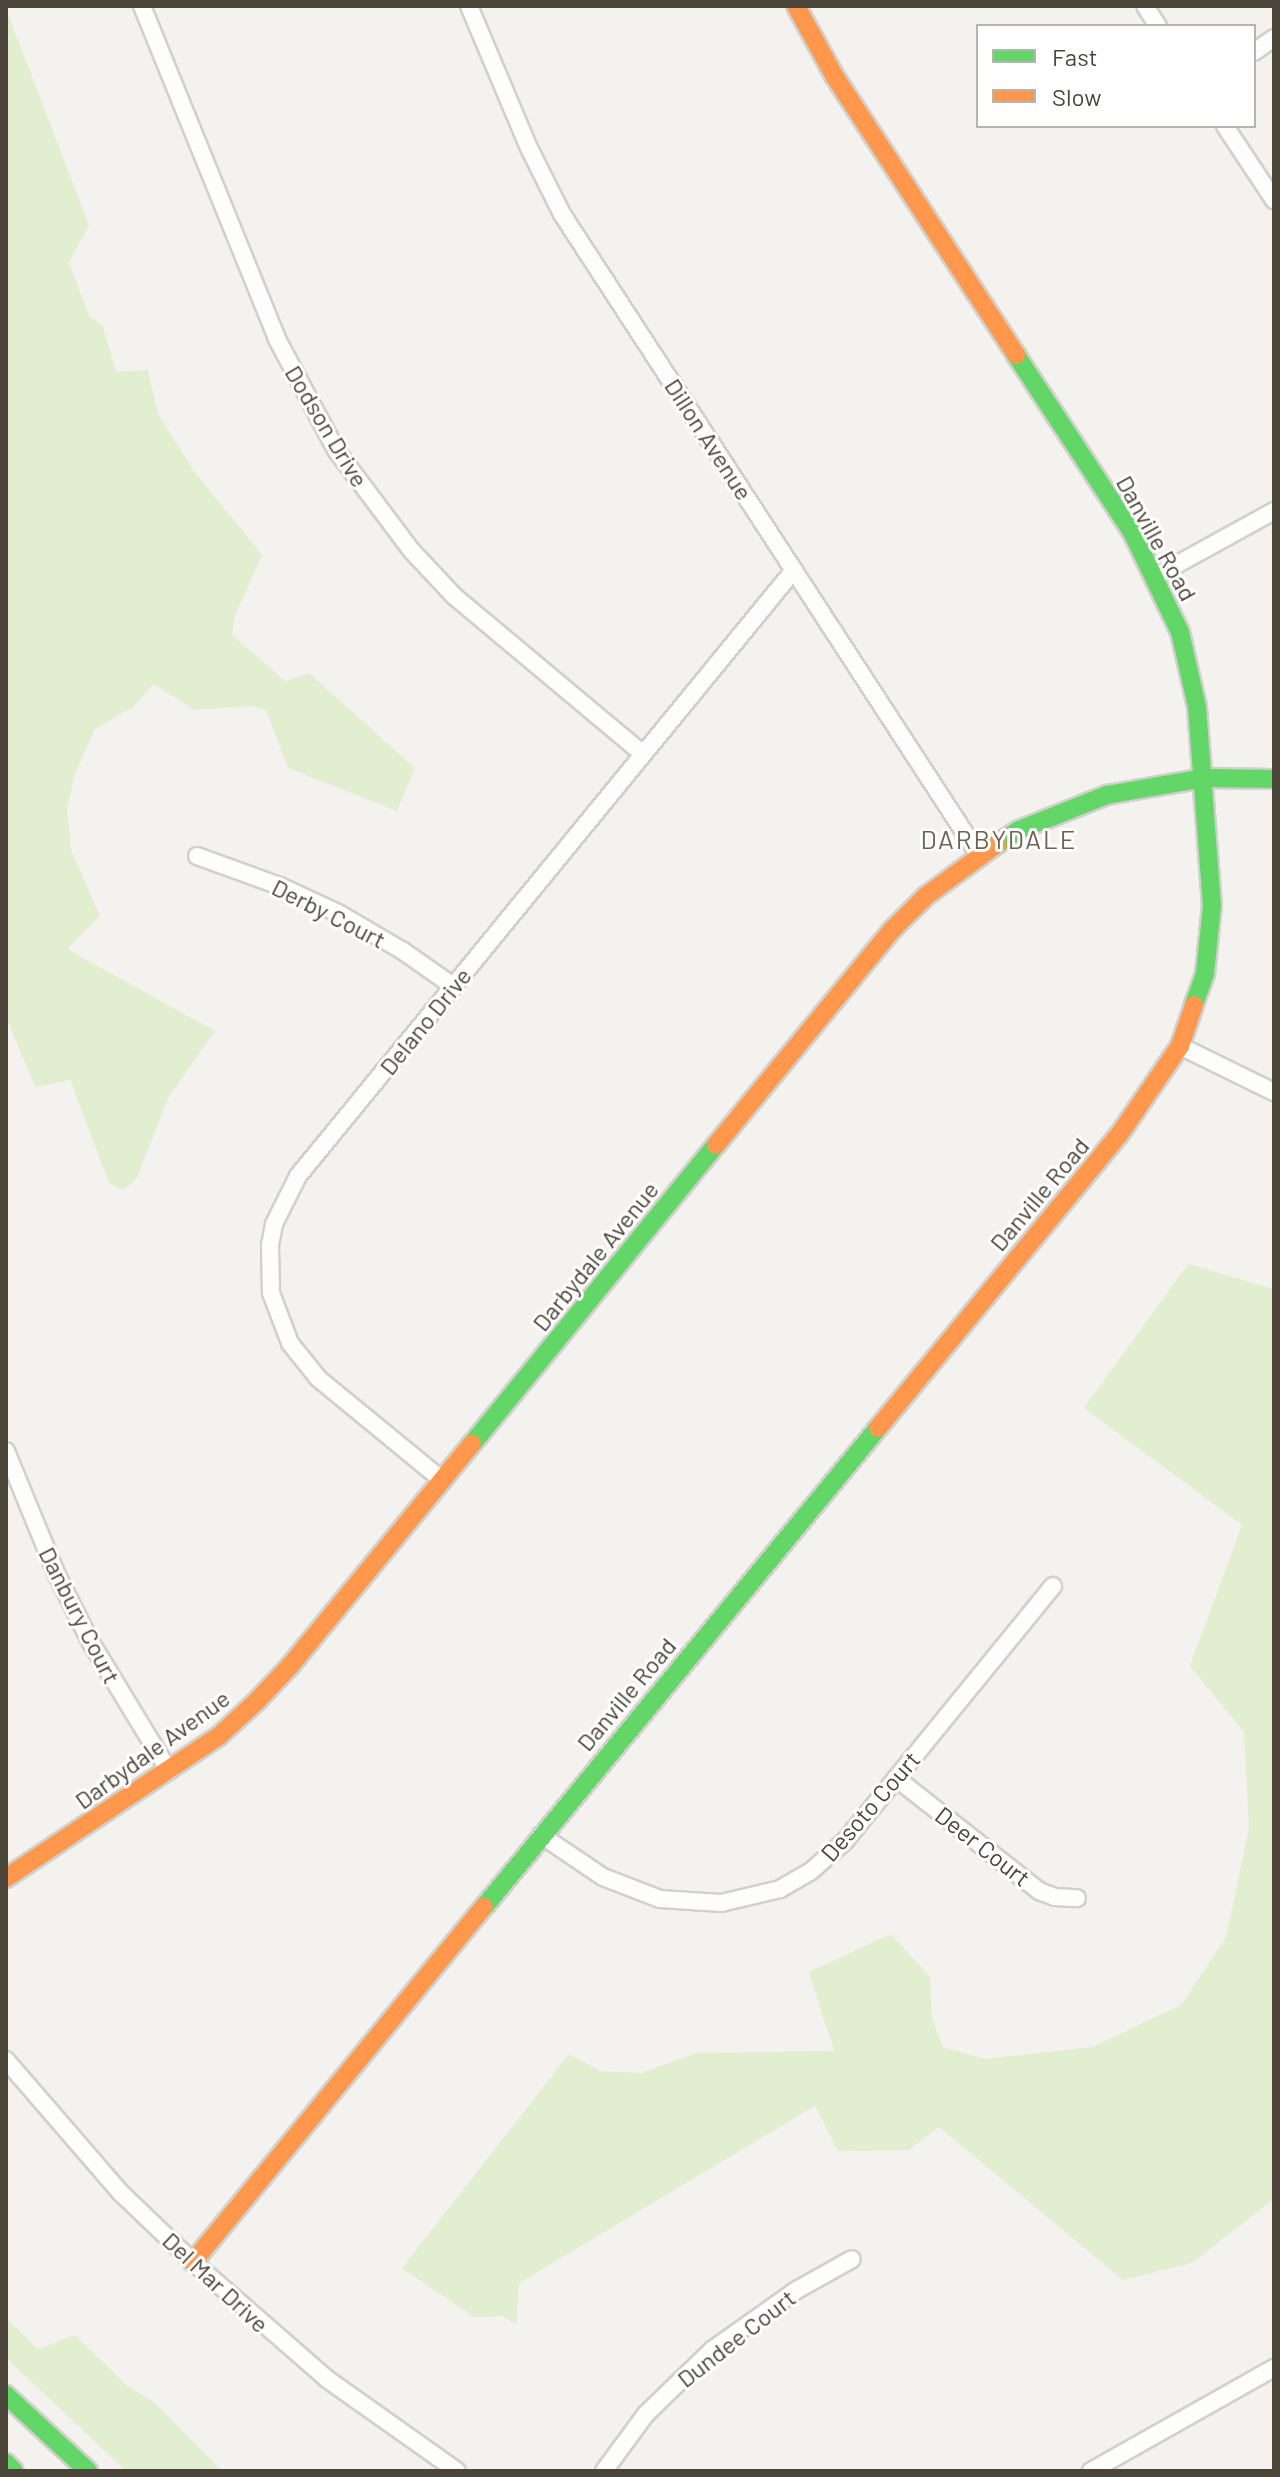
<!DOCTYPE html>
<style>
body{margin:0}
#map{position:relative;width:1280px;height:2477px;overflow:hidden;background:#f4f2ee;font-family:Barlow,sans-serif}
div>[style]{position:absolute}
.green>*{inset:0;background:#e1eecf}
.roads{filter:drop-shadow(2px 0 #d2d0cb) drop-shadow(-2px 0 #d2d0cb) drop-shadow(0 2px #d2d0cb) drop-shadow(0 -2px #d2d0cb)}
.street>*{height:16px;margin:-8px;padding:0 8px;transform-origin:8px;border-radius:8px;background:#fdfdfc}
.fast>*{height:18px;margin:-9px;padding:0 9px;transform-origin:9px;border-radius:9px;background:#63d668}
.slow>*{height:18px;margin:-9px;padding:0 9px;transform-origin:9px;border-radius:9px;background:#ff974d}
span{translate:-50% -50%;white-space:nowrap;text-align:center;line-height:1.15;-webkit-text-stroke:6px #fff;paint-order:stroke}
.street-label{font-size:24px;color:#4b4439}
.neighbourhood-label{font-size:26px;color:#6e6250;letter-spacing:2px}
.frame{position:absolute;inset:0;border:8px solid #4b4439;pointer-events:none}
.legend{position:absolute;left:976px;top:24px;width:280px;height:104px;box-sizing:border-box;background:#fff;border:2px solid #b7b4b0;margin:0;padding:10px 14px;list-style:none;font-size:24px;color:#4b4439}
.legend li{display:flex;align-items:center;gap:16px;height:40px}
.legend b{width:40px;border:2px solid #b7b4b0}
</style>
<div id="map">
<div class="green">
<i style="clip-path:polygon(6px 9px,89px 225px,69px 263px,89px 315px,103px 327px,116px 372px,148px 370px,158px 414px,194px 471px,262px 555px,235px 616px,232px 635px,285px 681px,309px 673px,415px 768px,397px 811px,288px 768px,266px 710px,251px 706px,194px 710px,154px 684px,133px 707px,95px 729px,75px 774px,67px 807px,71px 850px,100px 916px,67px 949px,215px 1031px,168px 1098px,136px 1180px,123px 1190px,109px 1183px,70px 1080px,35px 1087px,6px 1017px)"></i>
<i style="clip-path:polygon(1188px 1264px,1274px 1289px,1274px 2199px,1192px 2263px,1123px 2280px,939px 2127px,909px 2150px,838px 2151px,815px 2106px,519px 2283px,516px 2324px,502px 2316px,474px 2317px,402px 2268px,569px 2054px,600px 2071px,641px 2073px,696px 2053px,834px 2051px,809px 1972px,891px 1934px,930px 1977px,932px 2017px,943px 2047px,985px 2059px,1092px 2047px,1181px 2005px,1226px 1937px,1249px 1828px,1244px 1732px,1190px 1666px,1242px 1525px,1084px 1408px)"></i>
<i style="clip-path:polygon(6px 2318px,38px 2349px,75px 2335px,125px 2384px,155px 2403px,222px 2471px,126px 2471px,6px 2358px)"></i>
</div>
<div class="roads">
<div class="street">
<i style="left:142px;top:6px;width:359px;rotate:67.9deg"></i>
<i style="left:277px;top:339px;width:126px;rotate:62deg"></i>
<i style="left:336px;top:450px;width:125px;rotate:53.1deg"></i>
<i style="left:411px;top:550px;width:63px;rotate:46.9deg"></i>
<i style="left:454px;top:596px;width:246px;rotate:39.9deg"></i>
<i style="left:469px;top:6px;width:154px;rotate:67.1deg"></i>
<i style="left:529px;top:148px;width:74px;rotate:63.4deg"></i>
<i style="left:562px;top:214px;width:765px;rotate:56.95deg"></i>
<i style="left:1145px;top:6px;width:24px;rotate:57deg"></i>
<i style="left:1254px;top:52px;width:24px;rotate:-35deg"></i>
<i style="left:1225px;top:126px;width:89px;rotate:56.5deg"></i>
<i style="left:1156px;top:576px;width:135px;rotate:-28.8deg"></i>
<i style="left:197px;top:856px;width:88px;rotate:19.9deg"></i>
<i style="left:280px;top:886px;width:64px;rotate:25deg"></i>
<i style="left:338px;top:913px;width:75px;rotate:30.3deg"></i>
<i style="left:403px;top:951px;width:61px;rotate:35deg"></i>
<i style="left:1180px;top:1046px;width:105px;rotate:26.1deg"></i>
<i style="left:6px;top:1451px;width:132px;rotate:67.7deg"></i>
<i style="left:56px;top:1573px;width:76px;rotate:63.4deg"></i>
<i style="left:90px;top:1641px;width:152px;rotate:58.7deg"></i>
<i style="left:442px;top:1480px;width:161px;rotate:-140.6deg"></i>
<i style="left:318px;top:1378px;width:45px;rotate:-128.7deg"></i>
<i style="left:290px;top:1343px;width:53px;rotate:-110.8deg"></i>
<i style="left:271px;top:1293px;width:48px;rotate:-91.2deg"></i>
<i style="left:270px;top:1245px;width:21px;rotate:-79deg"></i>
<i style="left:274px;top:1224px;width:54px;rotate:-63.4deg"></i>
<i style="left:298px;top:1176px;width:783px;rotate:-50.7deg"></i>
<i style="left:896px;top:1778px;width:182px;rotate:38.3deg"></i>
<i style="left:1039px;top:1891px;width:17px;rotate:21deg"></i>
<i style="left:1055px;top:1897px;width:22px;rotate:3deg"></i>
<i style="left:541px;top:1835px;width:75px;rotate:34.1deg"></i>
<i style="left:603px;top:1877px;width:61px;rotate:21.1deg"></i>
<i style="left:660px;top:1899px;width:61px;rotate:3.8deg"></i>
<i style="left:721px;top:1903px;width:61px;rotate:-13.3deg"></i>
<i style="left:780px;top:1889px;width:34px;rotate:-30deg"></i>
<i style="left:810px;top:1872px;width:47px;rotate:-41.5deg"></i>
<i style="left:845px;top:1841px;width:329px;rotate:-50.8deg"></i>
<i style="left:6px;top:2060px;width:176px;rotate:49.2deg"></i>
<i style="left:121px;top:2193px;width:100px;rotate:43.8deg"></i>
<i style="left:193px;top:2262px;width:178px;rotate:41.1deg"></i>
<i style="left:327px;top:2379px;width:159px;rotate:35.3deg"></i>
<i style="left:604px;top:2471px;width:71px;rotate:-53.6deg"></i>
<i style="left:646px;top:2414px;width:92px;rotate:-44.1deg"></i>
<i style="left:712px;top:2350px;width:102px;rotate:-35.4deg"></i>
<i style="left:795px;top:2291px;width:65px;rotate:-29.3deg"></i>
<i style="left:1091px;top:2471px;width:210px;rotate:-29.4deg"></i>
</div>
<div class="fast">
<i style="left:1016px;top:355px;width:214px;rotate:56.8deg"></i>
<i style="left:1133px;top:534px;width:109px;rotate:64.4deg"></i>
<i style="left:1180px;top:632px;width:77px;rotate:77.2deg"></i>
<i style="left:1197px;top:707px;width:199px;rotate:85.7deg"></i>
<i style="left:1212px;top:905px;width:69px;rotate:95.8deg"></i>
<i style="left:1205px;top:974px;width:33px;rotate:110deg"></i>
<i style="left:997px;top:844px;width:26px;rotate:-32deg"></i>
<i style="left:1019px;top:830px;width:95px;rotate:-21.7deg"></i>
<i style="left:1107px;top:795px;width:98px;rotate:-9.9deg"></i>
<i style="left:1204px;top:778px;width:70px;rotate:0.8deg"></i>
<i style="left:472px;top:1444px;width:386px;rotate:-50.8deg"></i>
<i style="left:484px;top:1907px;width:620px;rotate:-50.56deg"></i>
<i style="left:6px;top:2395px;width:112px;rotate:42.8deg"></i>
<i style="left:6px;top:2463px;width:11px;rotate:45deg"></i>
</div>
<div class="slow">
<i style="left:796px;top:6px;width:81px;rotate:61.2deg"></i>
<i style="left:835px;top:77px;width:332px;rotate:56.9deg"></i>
<i style="left:716px;top:1145px;width:278px;rotate:-50.7deg"></i>
<i style="left:892px;top:930px;width:48px;rotate:-45deg"></i>
<i style="left:926px;top:896px;width:88px;rotate:-36.2deg"></i>
<i style="left:878px;top:1428px;width:379px;rotate:-50.6deg"></i>
<i style="left:1119px;top:1135px;width:108px;rotate:-55.6deg"></i>
<i style="left:1180px;top:1046px;width:43px;rotate:-71.1deg"></i>
<i style="left:6px;top:1878px;width:256px;rotate:-33.7deg"></i>
<i style="left:219px;top:1736px;width:50px;rotate:-42.6deg"></i>
<i style="left:256px;top:1702px;width:50px;rotate:-46.6deg"></i>
<i style="left:290px;top:1666px;width:287px;rotate:-50.7deg"></i>
<i style="left:193px;top:2262px;width:459px;rotate:-50.7deg"></i>
</div>
</div>
<div class="street-label">
<span style="left:327px;top:426px;rotate:59deg">Dodson Drive</span>
<span style="left:709px;top:439px;rotate:57deg">Dillon Avenue</span>
<span style="left:1157px;top:538px;rotate:61deg">Danville Road</span>
<span style="left:329px;top:913px;rotate:27deg">Derby Court</span>
<span style="left:425px;top:1021px;rotate:-51deg">Delano Drive</span>
<span style="left:1039px;top:1194px;rotate:-50deg">Danville Road</span>
<span style="left:595px;top:1256px;rotate:-51deg">Darbydale Avenue</span>
<span style="left:80px;top:1615px;rotate:63deg">Danbury Court</span>
<span style="left:626px;top:1694px;rotate:-50deg">Danville Road</span>
<span style="left:152px;top:1749px;rotate:-36deg">Darbydale Avenue</span>
<span style="left:870px;top:1806px;rotate:-49deg">Desoto Court</span>
<span style="left:983px;top:1846px;rotate:38deg">Deer Court</span>
<span style="left:216px;top:2282px;rotate:43deg">Del Mar Drive</span>
<span style="left:736px;top:2338px;rotate:-38deg">Dundee Court</span>
</div>
<div class="neighbourhood-label">
<span style="left:999px;top:839px">DARBYDALE</span>
</div>
<div class="frame"></div>
<ul class="legend">
<li><b style="height:10px;background:#63d668"></b>Fast</li>
<li><b style="height:10px;background:#ff974d"></b>Slow</li>
</ul>
</div>
